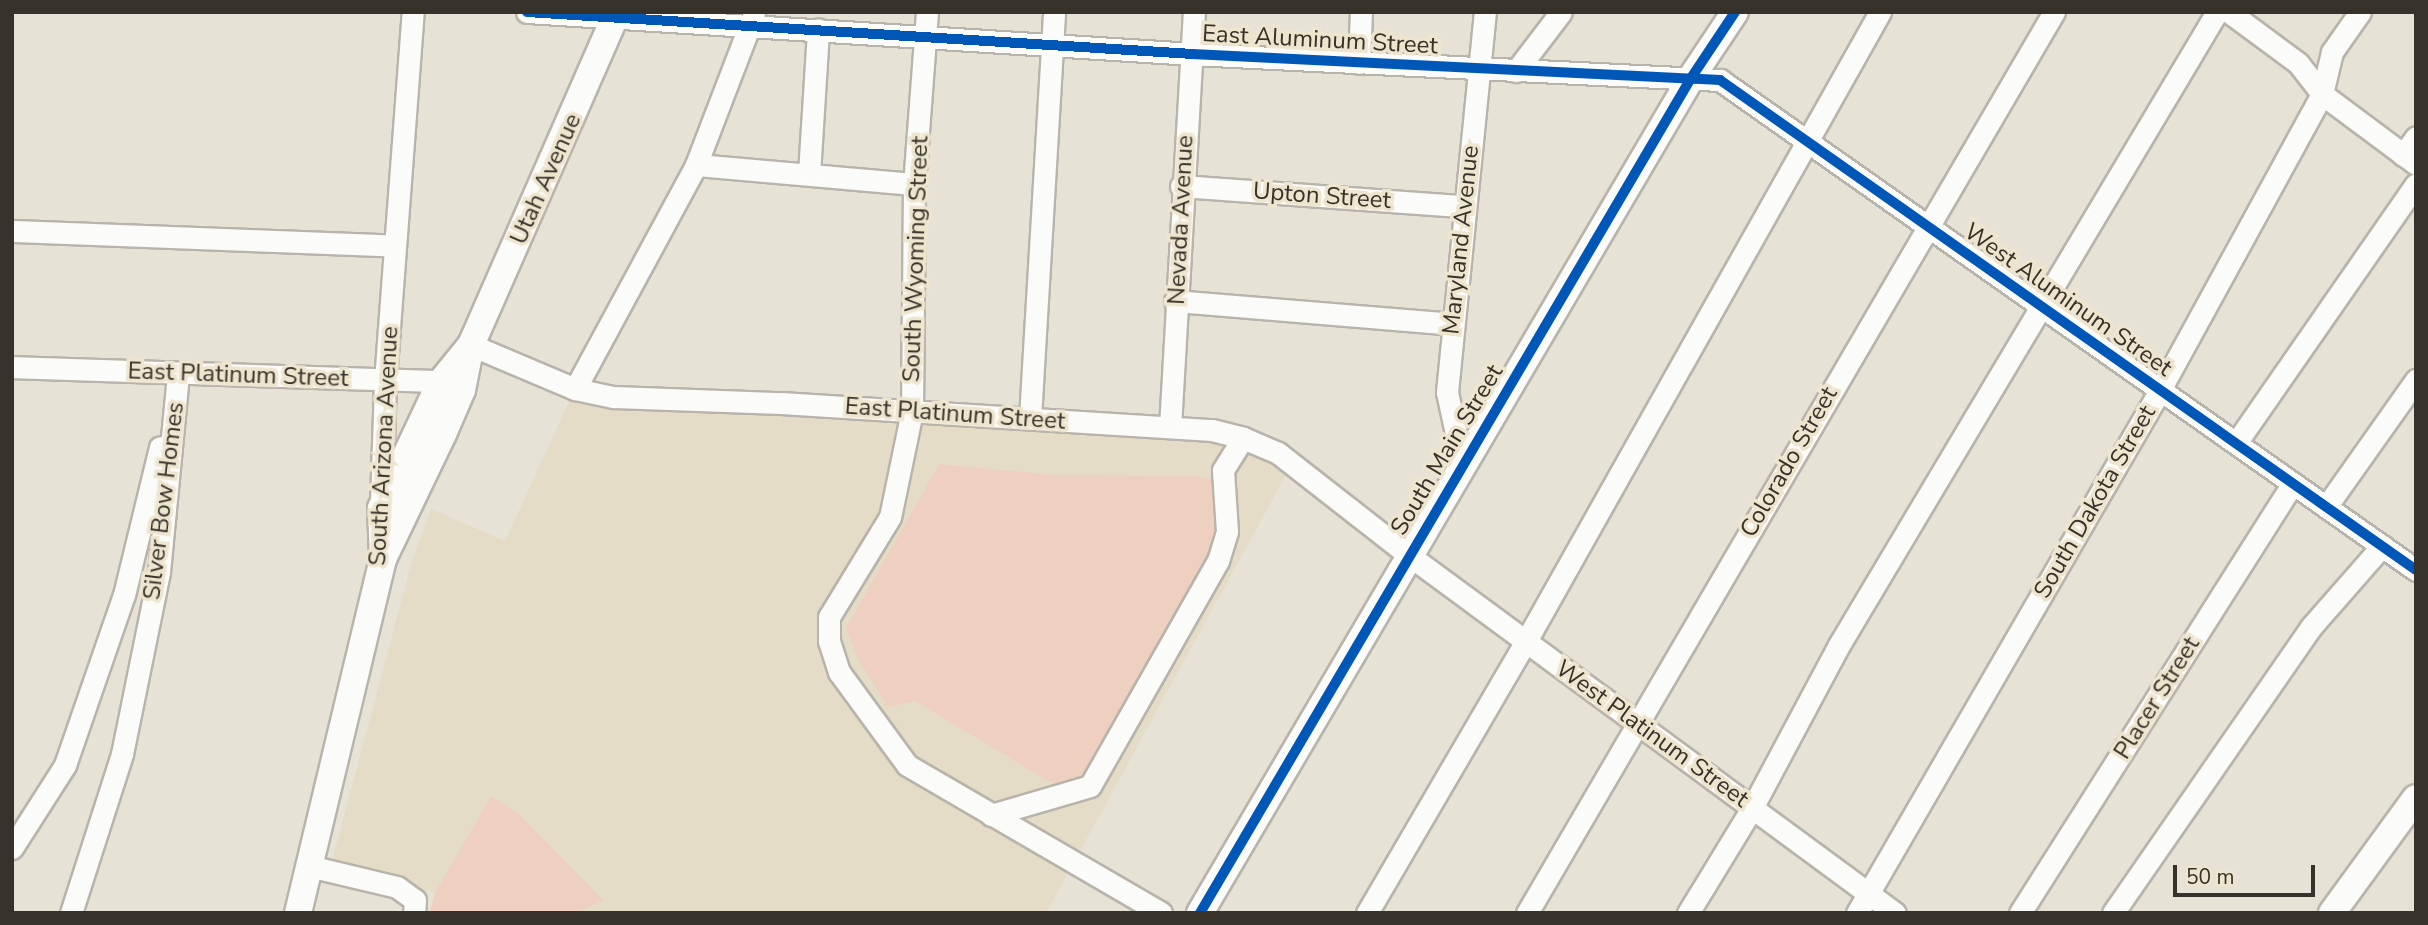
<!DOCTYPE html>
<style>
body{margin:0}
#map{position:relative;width:2428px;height:925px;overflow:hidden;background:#e7e2d6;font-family:"Nunito Sans",sans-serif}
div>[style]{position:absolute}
.built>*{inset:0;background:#e5dcc7}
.green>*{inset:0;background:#efcfbf}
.roads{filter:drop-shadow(2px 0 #b8b4ab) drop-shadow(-2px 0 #b8b4ab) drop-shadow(0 2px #b8b4ab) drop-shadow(0 -2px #b8b4ab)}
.minor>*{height:21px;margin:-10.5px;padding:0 10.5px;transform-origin:10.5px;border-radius:10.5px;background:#fbfbf9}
.major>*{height:26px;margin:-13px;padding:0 13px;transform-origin:13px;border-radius:13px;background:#fbfbf9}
.cycleway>*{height:10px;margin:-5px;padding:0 5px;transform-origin:5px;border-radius:5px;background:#0057b8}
span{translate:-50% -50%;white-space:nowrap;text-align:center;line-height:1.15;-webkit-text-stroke:7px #eee5cf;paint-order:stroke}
.street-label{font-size:24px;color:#363229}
.frame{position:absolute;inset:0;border:14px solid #363229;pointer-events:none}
.scale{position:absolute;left:2173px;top:865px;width:142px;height:32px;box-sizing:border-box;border:4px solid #363229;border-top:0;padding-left:9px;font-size:21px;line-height:24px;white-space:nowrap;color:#363229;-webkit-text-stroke:5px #eee5cf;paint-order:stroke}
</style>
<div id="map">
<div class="built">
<i style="clip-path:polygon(575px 389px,1243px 438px,1292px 464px,1046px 913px,429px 913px,435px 893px,330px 869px,411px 564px,431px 509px,505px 541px)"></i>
</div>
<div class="green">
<i style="clip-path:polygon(939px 464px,1055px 475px,1194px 476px,1215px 480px,1217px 558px,1088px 782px,1064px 788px,1053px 784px,915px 701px,888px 707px,858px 659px,846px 628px)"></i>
<i style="clip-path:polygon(491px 796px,520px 815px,603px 900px,576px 913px,430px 913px,435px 893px)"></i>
</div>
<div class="roads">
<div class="minor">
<i style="left:527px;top:12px;width:666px;rotate:3.61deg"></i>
<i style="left:1192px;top:54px;width:529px;rotate:2.82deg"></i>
<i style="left:1720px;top:80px;width:851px;rotate:35.15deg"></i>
<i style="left:927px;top:12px;width:172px;rotate:94.3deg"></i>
<i style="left:914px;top:184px;width:227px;rotate:90.5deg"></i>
<i style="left:912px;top:411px;width:108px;rotate:101.7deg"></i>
<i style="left:890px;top:517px;width:117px;rotate:121.4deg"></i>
<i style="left:829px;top:617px;width:24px;rotate:90deg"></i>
<i style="left:829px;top:641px;width:33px;rotate:72deg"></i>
<i style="left:839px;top:672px;width:115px;rotate:53.8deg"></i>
<i style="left:907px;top:765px;width:294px;rotate:30.2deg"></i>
<i style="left:2229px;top:12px;width:86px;rotate:36.5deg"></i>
<i style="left:2298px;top:63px;width:39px;rotate:52deg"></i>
<i style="left:2322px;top:94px;width:117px;rotate:36.7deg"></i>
<i style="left:1359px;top:63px;width:51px;rotate:-87.8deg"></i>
<i style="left:1516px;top:71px;width:74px;rotate:-52.7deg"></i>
<i style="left:2403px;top:155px;width:22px;rotate:-54deg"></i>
<i style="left:696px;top:165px;width:219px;rotate:5deg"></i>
<i style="left:809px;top:174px;width:145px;rotate:-86.4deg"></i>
<i style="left:1181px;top:186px;width:283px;rotate:4.1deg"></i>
<i style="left:12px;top:231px;width:383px;rotate:2.2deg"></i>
<i style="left:1175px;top:301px;width:279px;rotate:4.7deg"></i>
<i style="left:471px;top:345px;width:113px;rotate:22.9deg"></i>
<i style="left:575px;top:389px;width:40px;rotate:12deg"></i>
<i style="left:614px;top:397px;width:167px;rotate:2.1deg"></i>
<i style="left:781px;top:403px;width:432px;rotate:3.6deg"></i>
<i style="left:1212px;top:430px;width:32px;rotate:14deg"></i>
<i style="left:1243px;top:438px;width:38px;rotate:23deg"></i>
<i style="left:1278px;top:453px;width:167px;rotate:38deg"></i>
<i style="left:1410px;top:556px;width:602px;rotate:36.36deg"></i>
<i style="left:12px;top:367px;width:443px;rotate:1.9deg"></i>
<i style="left:575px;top:389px;width:255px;rotate:-61.6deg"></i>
<i style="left:696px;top:165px;width:162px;rotate:-69deg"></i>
<i style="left:1030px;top:418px;width:407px;rotate:-86.6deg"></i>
<i style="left:1170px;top:427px;width:416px;rotate:-86.7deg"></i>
<i style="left:2236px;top:443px;width:315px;rotate:-55.2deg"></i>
<i style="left:1463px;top:466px;width:76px;rotate:-102.2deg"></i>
<i style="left:1447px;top:392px;width:382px;rotate:-84.3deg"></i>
<i style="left:381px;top:503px;width:122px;rotate:-88.1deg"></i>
<i style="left:385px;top:381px;width:370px;rotate:-85.7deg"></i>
<i style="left:2326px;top:507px;width:156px;rotate:-54.7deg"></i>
<i style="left:991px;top:815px;width:103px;rotate:-16.3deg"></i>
<i style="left:1090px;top:786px;width:259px;rotate:-60.4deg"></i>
<i style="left:1218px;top:561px;width:31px;rotate:-73deg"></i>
<i style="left:1227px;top:531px;width:61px;rotate:-93.8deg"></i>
<i style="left:1223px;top:470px;width:38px;rotate:-58deg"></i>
<i style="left:12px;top:848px;width:98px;rotate:-57.4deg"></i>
<i style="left:65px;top:765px;width:180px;rotate:-70.9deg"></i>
<i style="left:124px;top:595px;width:152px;rotate:-76.3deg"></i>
<i style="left:309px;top:866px;width:90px;rotate:13.4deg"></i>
<i style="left:397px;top:887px;width:22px;rotate:36deg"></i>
<i style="left:415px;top:900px;width:13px;rotate:94deg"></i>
<i style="left:71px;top:913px;width:167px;rotate:-72.2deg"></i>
<i style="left:122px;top:754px;width:186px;rotate:-78.5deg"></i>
<i style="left:159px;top:572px;width:199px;rotate:-84.5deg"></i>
<i style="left:1367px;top:913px;width:315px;rotate:-59.7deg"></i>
<i style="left:1526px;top:641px;width:722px;rotate:-60.63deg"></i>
<i style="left:1527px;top:913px;width:1044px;rotate:-59.68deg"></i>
<i style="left:1688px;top:913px;width:123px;rotate:-58.6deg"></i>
<i style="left:1752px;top:808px;width:185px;rotate:-61.9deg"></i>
<i style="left:1839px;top:645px;width:737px;rotate:-59.16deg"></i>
<i style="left:1857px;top:913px;width:604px;rotate:-59.91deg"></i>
<i style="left:2160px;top:390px;width:337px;rotate:-61.3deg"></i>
<i style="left:2322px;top:94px;width:43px;rotate:-76.6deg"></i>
<i style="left:2332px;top:52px;width:49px;rotate:-55deg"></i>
<i style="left:2020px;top:913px;width:509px;rotate:-57.59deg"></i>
<i style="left:2113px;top:913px;width:348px;rotate:-55.3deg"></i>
<i style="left:2311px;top:627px;width:108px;rotate:-48.8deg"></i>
</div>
<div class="major">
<i style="left:384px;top:557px;width:136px;rotate:-64.4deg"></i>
<i style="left:443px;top:434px;width:48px;rotate:-66.6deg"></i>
<i style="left:462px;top:390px;width:46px;rotate:-78.7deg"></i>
<i style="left:471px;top:345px;width:364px;rotate:-66.3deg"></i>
<i style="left:298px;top:913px;width:364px;rotate:-76.5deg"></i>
<i style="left:383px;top:559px;width:51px;rotate:-92.2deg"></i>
<i style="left:381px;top:508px;width:138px;rotate:-64.7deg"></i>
<i style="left:440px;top:383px;width:49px;rotate:-50.8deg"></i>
<i style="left:1200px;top:913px;width:969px;rotate:-59.54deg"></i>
<i style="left:1691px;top:78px;width:79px;rotate:-56.3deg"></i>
<i style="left:2332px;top:913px;width:142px;rotate:-53.9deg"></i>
</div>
</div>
<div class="cycleway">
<i style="left:527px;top:12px;width:666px;rotate:3.61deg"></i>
<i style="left:1192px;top:54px;width:529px;rotate:2.82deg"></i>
<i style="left:1720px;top:80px;width:851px;rotate:35.15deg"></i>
<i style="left:1200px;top:913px;width:969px;rotate:-59.54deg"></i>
<i style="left:1691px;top:78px;width:79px;rotate:-56.3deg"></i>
</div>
<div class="street-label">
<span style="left:1320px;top:40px;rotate:3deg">East Aluminum Street</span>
<span style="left:546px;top:179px;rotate:-66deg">Utah Avenue</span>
<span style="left:1322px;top:196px;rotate:4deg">Upton Street</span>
<span style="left:1181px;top:220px;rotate:-87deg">Nevada Avenue</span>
<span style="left:1461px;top:240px;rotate:-84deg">Maryland Avenue</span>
<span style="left:916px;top:259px;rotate:-88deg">South Wyoming Street</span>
<span style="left:2068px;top:300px;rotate:35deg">West Aluminum Street</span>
<span style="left:238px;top:375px;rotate:2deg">East Platinum Street</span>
<span style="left:955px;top:414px;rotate:4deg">East Platinum Street</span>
<span style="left:384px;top:446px;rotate:-87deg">South Arizona Avenue</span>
<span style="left:1447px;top:450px;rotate:-59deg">South Main Street</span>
<span style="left:1789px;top:462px;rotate:-60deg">Colorado Street</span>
<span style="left:164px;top:501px;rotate:-83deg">Silver Bow Homes</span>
<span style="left:2095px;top:502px;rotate:-60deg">South Dakota Street</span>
<span style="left:2157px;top:698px;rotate:-58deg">Placer Street</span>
<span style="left:1652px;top:734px;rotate:36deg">West Platinum Street</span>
</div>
<div class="frame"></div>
<div class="scale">50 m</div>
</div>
